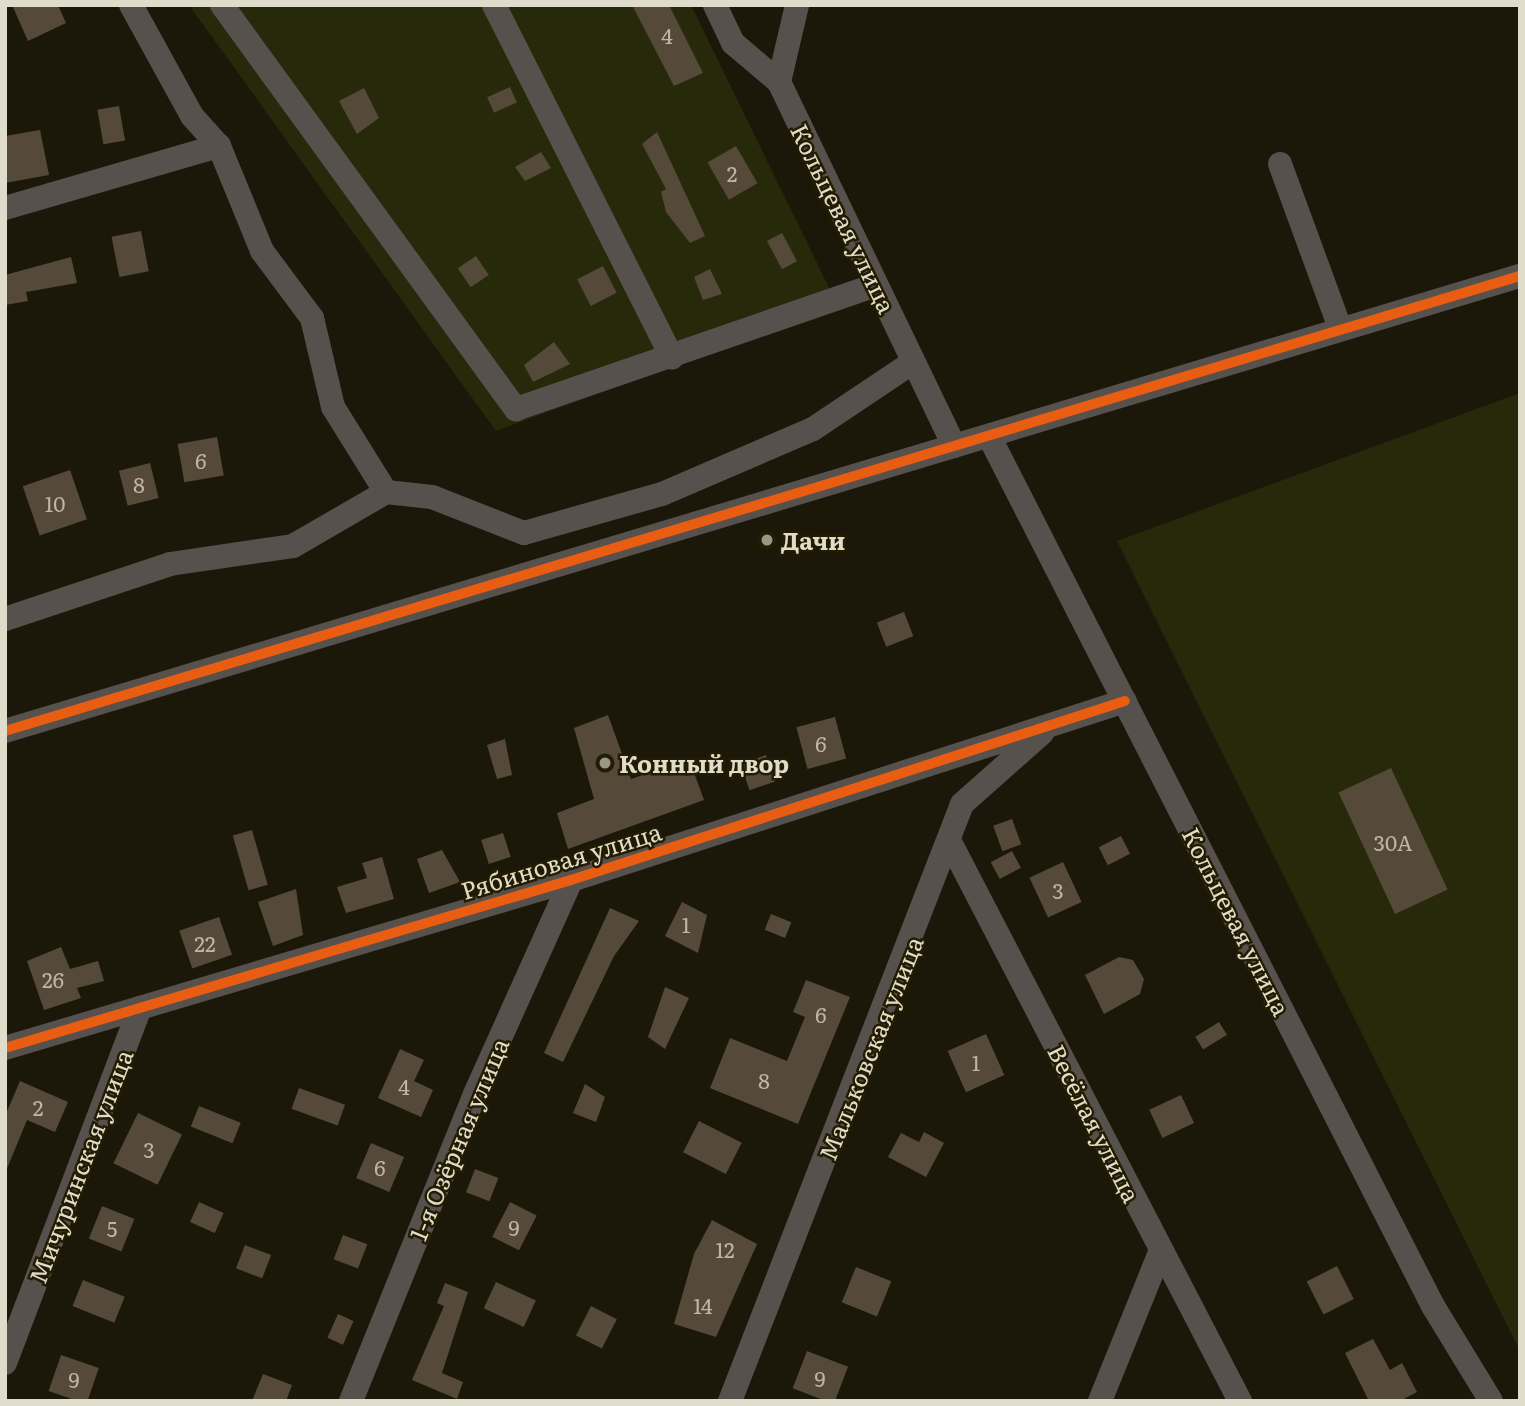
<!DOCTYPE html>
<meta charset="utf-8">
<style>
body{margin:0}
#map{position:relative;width:1525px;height:1406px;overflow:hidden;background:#1c1809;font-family:Literata,serif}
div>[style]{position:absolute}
.green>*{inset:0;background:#27290b}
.building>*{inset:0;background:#55493a;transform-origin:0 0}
.minor>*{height:24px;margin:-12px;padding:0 12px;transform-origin:12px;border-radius:12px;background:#56514d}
.cycleway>*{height:10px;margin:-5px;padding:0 5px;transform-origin:5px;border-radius:5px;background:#e95d12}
.dots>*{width:19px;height:19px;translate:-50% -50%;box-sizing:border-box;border:4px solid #241c01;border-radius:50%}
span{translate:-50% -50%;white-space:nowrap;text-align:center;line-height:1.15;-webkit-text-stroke:5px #241c01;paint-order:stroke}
.number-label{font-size:21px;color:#bdb7a7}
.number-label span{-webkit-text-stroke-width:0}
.street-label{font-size:24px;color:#e0dccb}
.poi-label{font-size:24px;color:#e0dccb;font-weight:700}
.left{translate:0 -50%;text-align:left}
.frame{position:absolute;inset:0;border:7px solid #e0dccb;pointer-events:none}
</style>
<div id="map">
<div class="green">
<i style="clip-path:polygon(189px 5px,691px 5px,838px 306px,496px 431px)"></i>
<i style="clip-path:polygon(1520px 393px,1520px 1351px,1117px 541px)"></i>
</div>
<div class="building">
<i style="clip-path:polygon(12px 5px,58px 5px,66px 23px,28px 41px)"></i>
<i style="clip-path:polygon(632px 5px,669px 5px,703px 73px,674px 86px)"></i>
<i style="left:510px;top:87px;width:17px;height:25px;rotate:66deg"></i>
<i style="clip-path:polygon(364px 88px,379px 118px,357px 134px,339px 101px)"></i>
<i style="left:119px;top:106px;width:35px;height:22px;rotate:80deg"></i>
<i style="clip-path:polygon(40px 130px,49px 175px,5px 183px,5px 136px)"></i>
<i style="clip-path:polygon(657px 132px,705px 236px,690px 243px,666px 212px,661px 192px,666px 189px,642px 144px)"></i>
<i style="left:736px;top:146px;width:43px;height:33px;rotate:60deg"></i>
<i style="clip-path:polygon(541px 152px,551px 168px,525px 181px,515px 167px)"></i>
<i style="left:141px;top:231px;width:41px;height:30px;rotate:79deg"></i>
<i style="left:782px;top:233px;width:32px;height:17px;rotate:62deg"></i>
<i style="left:476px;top:256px;width:23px;height:22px;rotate:56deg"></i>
<i style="clip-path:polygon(71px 257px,77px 283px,26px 292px,28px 301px,5px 305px,5px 275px)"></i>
<i style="left:603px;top:266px;width:30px;height:29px;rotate:63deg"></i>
<i style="clip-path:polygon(710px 269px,722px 294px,703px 300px,694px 277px)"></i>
<i style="clip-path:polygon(554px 342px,570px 364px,533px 382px,524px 365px)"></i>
<i style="left:217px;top:437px;width:39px;height:40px;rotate:80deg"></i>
<i style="left:150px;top:463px;width:36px;height:32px;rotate:76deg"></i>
<i style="left:70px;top:470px;width:52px;height:50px;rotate:71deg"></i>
<i style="left:904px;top:612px;width:26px;height:29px;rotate:69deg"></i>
<i style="clip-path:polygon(608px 715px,631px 779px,689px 759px,704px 800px,568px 849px,557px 813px,594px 799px,574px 728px)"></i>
<i style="left:835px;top:717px;width:43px;height:40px;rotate:75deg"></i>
<i style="clip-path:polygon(505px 739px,512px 775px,497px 779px,487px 745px)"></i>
<i style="left:766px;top:755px;width:28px;height:27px;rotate:71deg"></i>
<i style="left:1391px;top:768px;width:134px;height:58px;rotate:65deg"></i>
<i style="left:1012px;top:819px;width:27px;height:20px;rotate:70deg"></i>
<i style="left:252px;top:830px;width:57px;height:20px;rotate:74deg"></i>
<i style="left:503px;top:833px;width:25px;height:23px;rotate:72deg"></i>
<i style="left:1121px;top:836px;width:20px;height:25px;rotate:63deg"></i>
<i style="clip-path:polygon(442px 850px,460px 882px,429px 893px,417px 859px)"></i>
<i style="left:1012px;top:851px;width:19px;height:24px;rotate:62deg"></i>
<i style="clip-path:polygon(382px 857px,394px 899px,346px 913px,337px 887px,367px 878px,362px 863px)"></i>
<i style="left:1063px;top:862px;width:44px;height:37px;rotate:65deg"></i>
<i style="clip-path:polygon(296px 889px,303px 935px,273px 946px,258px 902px)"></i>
<i style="clip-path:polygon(682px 902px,707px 915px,698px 953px,665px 936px)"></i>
<i style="clip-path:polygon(610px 908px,639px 921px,614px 956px,563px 1062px,544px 1053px)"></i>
<i style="left:771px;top:914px;width:22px;height:17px;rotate:22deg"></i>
<i style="left:219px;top:917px;width:40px;height:42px;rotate:71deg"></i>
<i style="clip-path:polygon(61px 947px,70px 969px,98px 961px,104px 981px,77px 988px,81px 998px,44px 1010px,27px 961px)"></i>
<i style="clip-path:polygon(1119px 957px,1133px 960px,1144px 979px,1140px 994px,1104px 1014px,1085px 975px)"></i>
<i style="clip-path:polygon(806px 980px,850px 997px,798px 1124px,710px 1088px,730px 1038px,787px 1061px,805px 1017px,793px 1012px)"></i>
<i style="clip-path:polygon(665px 987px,689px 998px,665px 1049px,648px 1037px)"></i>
<i style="left:1219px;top:1022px;width:15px;height:28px;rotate:58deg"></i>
<i style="left:986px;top:1034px;width:45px;height:42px;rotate:66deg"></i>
<i style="clip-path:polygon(400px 1049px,424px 1060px,414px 1081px,433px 1090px,421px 1117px,378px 1098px)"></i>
<i style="clip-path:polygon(20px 1081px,68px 1102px,55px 1132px,27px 1120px,6px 1171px,5px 1116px)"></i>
<i style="clip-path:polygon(585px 1084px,605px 1097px,596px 1122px,573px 1113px)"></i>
<i style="left:299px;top:1088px;width:49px;height:22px;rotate:20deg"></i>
<i style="left:1181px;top:1095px;width:31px;height:35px;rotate:65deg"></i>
<i style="left:199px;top:1106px;width:45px;height:22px;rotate:22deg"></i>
<i style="left:138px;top:1113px;width:49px;height:56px;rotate:26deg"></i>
<i style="left:699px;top:1121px;width:48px;height:35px;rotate:27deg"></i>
<i style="clip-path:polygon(924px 1132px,944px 1143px,926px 1177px,888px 1157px,901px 1133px,919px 1142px)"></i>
<i style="left:371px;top:1143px;width:36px;height:38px;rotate:23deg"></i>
<i style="left:475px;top:1169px;width:25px;height:25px;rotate:21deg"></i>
<i style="left:199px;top:1202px;width:27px;height:22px;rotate:24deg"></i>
<i style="left:510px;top:1202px;width:30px;height:39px;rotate:27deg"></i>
<i style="left:102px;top:1206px;width:35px;height:35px;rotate:22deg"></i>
<i style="clip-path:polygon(712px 1220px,757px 1244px,716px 1337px,674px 1324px,694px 1254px)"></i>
<i style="left:343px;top:1235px;width:26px;height:26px;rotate:21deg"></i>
<i style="left:245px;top:1245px;width:28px;height:25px;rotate:21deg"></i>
<i style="left:1337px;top:1266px;width:37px;height:34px;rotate:63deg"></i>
<i style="left:856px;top:1267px;width:38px;height:38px;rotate:22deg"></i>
<i style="left:83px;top:1280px;width:45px;height:28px;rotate:22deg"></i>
<i style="left:496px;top:1282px;width:44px;height:29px;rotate:25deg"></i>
<i style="clip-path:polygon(445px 1283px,468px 1292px,442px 1373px,463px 1382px,457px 1399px,412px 1380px,444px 1306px,437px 1303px)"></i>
<i style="left:591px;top:1306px;width:29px;height:33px;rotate:27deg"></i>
<i style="left:338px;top:1314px;width:17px;height:26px;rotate:24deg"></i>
<i style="clip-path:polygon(1373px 1339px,1390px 1370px,1402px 1363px,1417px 1392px,1400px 1401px,1369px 1401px,1345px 1353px)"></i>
<i style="left:807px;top:1351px;width:44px;height:40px;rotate:21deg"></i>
<i style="left:61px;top:1355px;width:40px;height:38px;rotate:19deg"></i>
<i style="clip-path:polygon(263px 1374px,292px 1385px,286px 1401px,252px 1401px)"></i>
</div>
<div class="minor">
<i style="left:131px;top:5px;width:127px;rotate:61.2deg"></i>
<i style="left:192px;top:116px;width:40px;rotate:48deg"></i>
<i style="left:219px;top:146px;width:113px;rotate:67.7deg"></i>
<i style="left:262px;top:251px;width:84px;rotate:53.3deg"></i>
<i style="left:312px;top:318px;width:91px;rotate:76.7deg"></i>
<i style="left:333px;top:407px;width:100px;rotate:58.1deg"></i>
<i style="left:222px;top:5px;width:500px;rotate:54deg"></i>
<i style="left:516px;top:409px;width:381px;rotate:-19deg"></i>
<i style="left:494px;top:5px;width:395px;rotate:63.2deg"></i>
<i style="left:715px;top:5px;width:42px;rotate:64.7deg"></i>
<i style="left:733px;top:43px;width:60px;rotate:40.3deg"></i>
<i style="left:779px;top:82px;width:404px;rotate:64.3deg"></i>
<i style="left:779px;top:82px;width:79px;rotate:-76.8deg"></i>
<i style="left:1280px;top:164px;width:175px;rotate:69.9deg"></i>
<i style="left:5px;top:208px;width:223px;rotate:-16.2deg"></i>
<i style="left:990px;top:438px;width:975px;rotate:62.96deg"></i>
<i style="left:1433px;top:1306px;width:111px;rotate:58.6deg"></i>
<i style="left:5px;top:619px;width:174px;rotate:-18.4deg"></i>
<i style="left:170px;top:564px;width:124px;rotate:-8.3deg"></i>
<i style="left:293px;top:546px;width:108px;rotate:-30.1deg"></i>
<i style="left:386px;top:492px;width:46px;rotate:6.2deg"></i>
<i style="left:432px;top:497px;width:99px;rotate:21.4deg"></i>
<i style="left:524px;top:533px;width:143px;rotate:-15.8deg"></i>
<i style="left:662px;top:494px;width:164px;rotate:-23.3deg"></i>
<i style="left:813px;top:429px;width:120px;rotate:-33.8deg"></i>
<i style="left:5px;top:731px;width:1582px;rotate:-16.72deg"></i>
<i style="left:951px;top:844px;width:628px;rotate:62.58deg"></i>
<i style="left:5px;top:1048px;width:590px;rotate:-16.53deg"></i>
<i style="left:571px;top:880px;width:582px;rotate:-17.91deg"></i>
<i style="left:5px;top:1363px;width:380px;rotate:-69.2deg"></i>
<i style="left:351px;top:1401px;width:331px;rotate:-68deg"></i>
<i style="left:475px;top:1094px;width:235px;rotate:-65.8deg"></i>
<i style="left:730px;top:1401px;width:640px;rotate:-68.76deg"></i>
<i style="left:962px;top:804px;width:107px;rotate:-41.6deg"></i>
<i style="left:1100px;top:1401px;width:163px;rotate:-68deg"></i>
</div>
<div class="cycleway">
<i style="left:5px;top:731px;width:1582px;rotate:-16.72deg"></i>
<i style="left:5px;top:1048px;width:590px;rotate:-16.53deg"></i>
<i style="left:571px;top:880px;width:582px;rotate:-17.91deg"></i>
</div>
<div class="dots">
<i style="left:767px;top:540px;background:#9b9787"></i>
<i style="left:605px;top:763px;background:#9b9787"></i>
</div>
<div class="number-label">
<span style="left:667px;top:35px">4</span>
<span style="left:732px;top:173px">2</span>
<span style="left:201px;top:460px">6</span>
<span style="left:139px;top:484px">8</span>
<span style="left:55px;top:503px">10</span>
<span style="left:821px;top:743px">6</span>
<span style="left:1393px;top:842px">30А</span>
<span style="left:1058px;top:890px">3</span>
<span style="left:686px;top:924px">1</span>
<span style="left:205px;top:943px">22</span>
<span style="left:53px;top:979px">26</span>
<span style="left:821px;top:1014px">6</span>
<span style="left:976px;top:1062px">1</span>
<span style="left:764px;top:1080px">8</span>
<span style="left:404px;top:1086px">4</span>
<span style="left:38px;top:1107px">2</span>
<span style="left:149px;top:1149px">3</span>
<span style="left:380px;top:1167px">6</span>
<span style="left:514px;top:1227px">9</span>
<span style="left:112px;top:1228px">5</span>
<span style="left:725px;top:1249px">12</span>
<span style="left:703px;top:1305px">14</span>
<span style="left:820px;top:1378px">9</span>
<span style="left:74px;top:1379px">9</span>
</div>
<div class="street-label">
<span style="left:844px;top:218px;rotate:64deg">Кольцевая улица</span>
<span style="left:561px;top:860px;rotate:-17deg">Рябиновая улица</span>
<span style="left:1237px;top:921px;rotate:63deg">Кольцевая улица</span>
<span style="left:870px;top:1048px;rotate:-68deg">Мальковская улица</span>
<span style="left:1095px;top:1123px;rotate:63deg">Весёлая улица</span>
<span style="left:458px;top:1139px;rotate:-67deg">1-я Озёрная улица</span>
<span style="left:80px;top:1166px;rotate:-69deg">Мичуринская улица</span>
</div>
<div class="poi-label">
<span class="left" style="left:781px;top:540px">Дачи</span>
<span class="left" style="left:619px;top:763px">Конный двор</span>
</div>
<div class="frame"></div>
</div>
